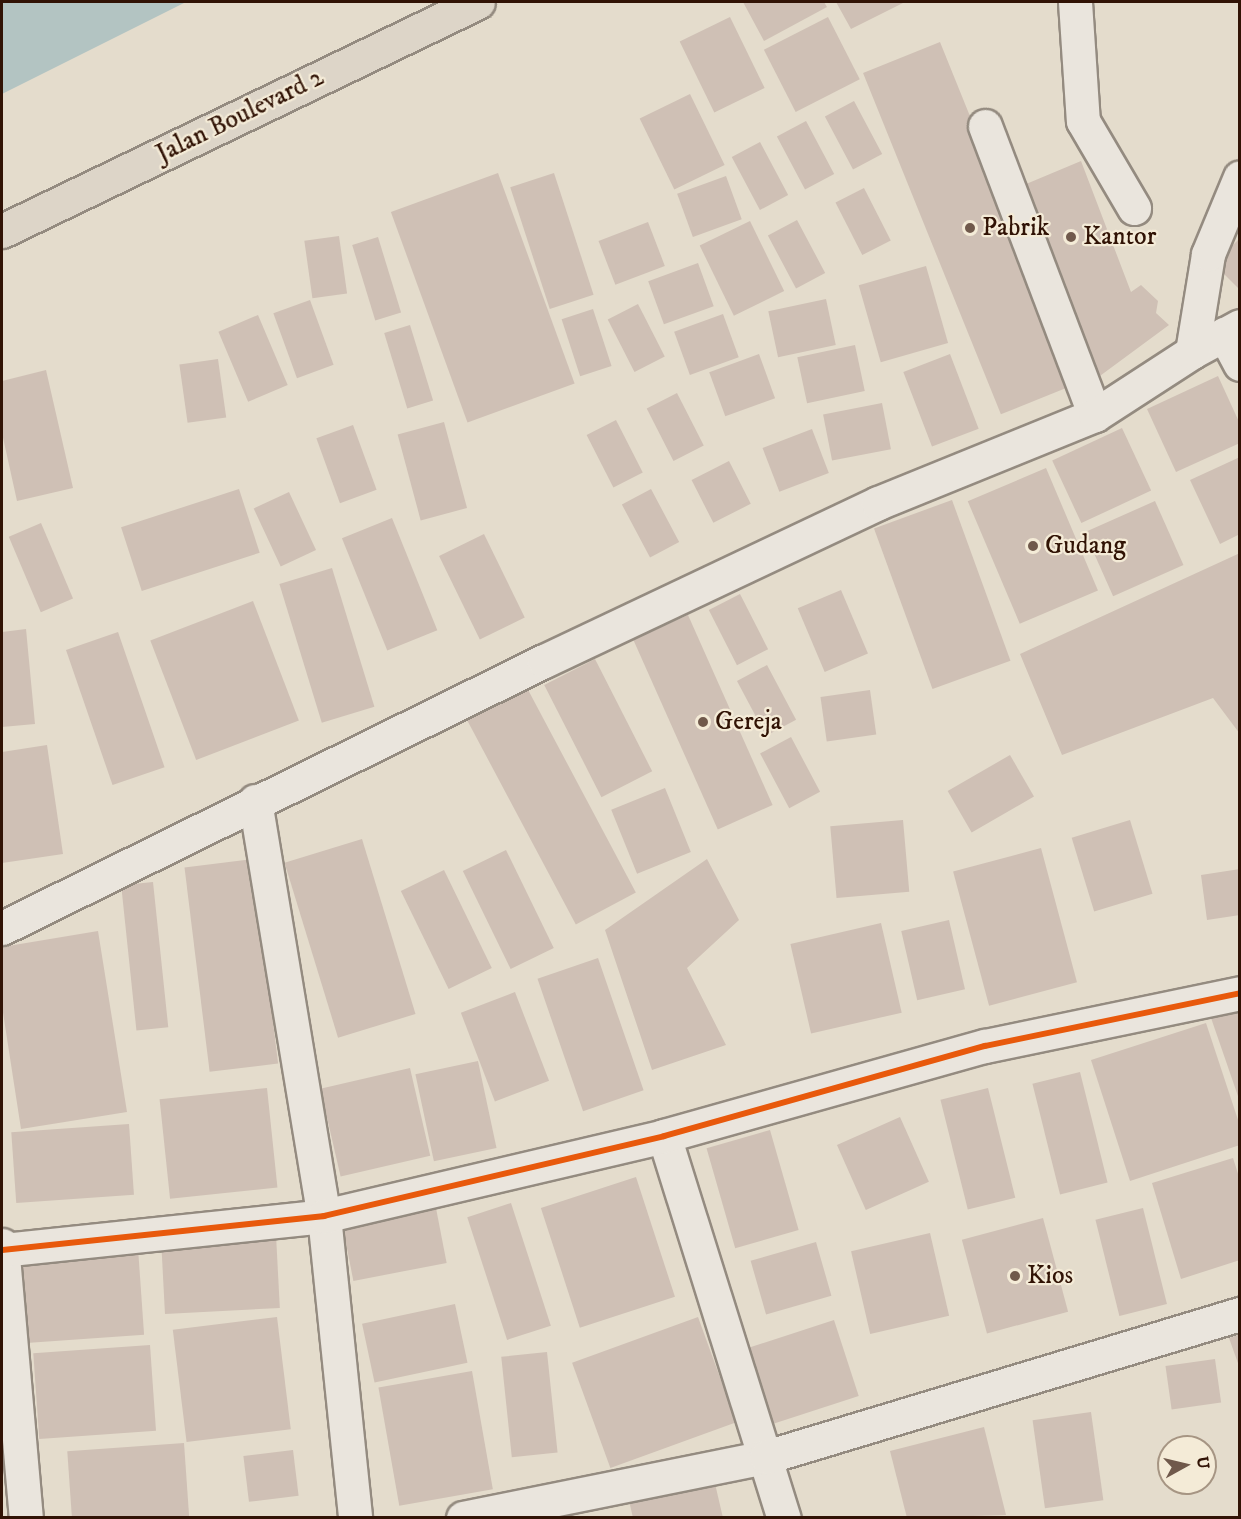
<!DOCTYPE html>
<style>
body{margin:0}
#map{position:relative;width:1241px;height:1519px;overflow:hidden;background:#e4dccc;font-family:"IM FELL DW Pica",serif}
div>[style]{position:absolute}
.water>*{inset:0;background:#b3c4c2}
.building>*{inset:0;background:#cfc0b5;transform-origin:0 0}
.roads{filter:drop-shadow(2px 0 #948b80) drop-shadow(-2px 0 #948b80) drop-shadow(0 2px #948b80) drop-shadow(0 -2px #948b80)}
.minor>*{height:33px;margin:-16.5px;padding:0 16.5px;transform-origin:16.5px;border-radius:16.5px;background:#eae5dd}
.major>*{height:33px;margin:-16.5px;padding:0 16.5px;transform-origin:16.5px;border-radius:16.5px;background:#ddd5c8}
.cycleway>*{height:6px;margin:-3px;padding:0 3px;transform-origin:3px;border-radius:3px;background:#e8590c}
.dots>*{width:16px;height:16px;translate:-50% -50%;box-sizing:border-box;border:3px solid #f4ebd7;border-radius:50%}
span{translate:-50% -50%;white-space:nowrap;text-align:center;line-height:1.15;-webkit-text-stroke:4.5px #f4ebd7;paint-order:stroke}
.street-label{font-size:26px;color:#311305}
.poi-label{font-size:26px;color:#311305}
.left{translate:0 -50%;text-align:left}
.frame{position:absolute;inset:0;border:3px solid #311305;pointer-events:none}
.north{position:absolute;left:1157px;top:1435px;width:60px;height:60px;box-sizing:border-box;background:#f4ebd7;border:2px solid #a69583;border-radius:50%;rotate:82deg;font-size:16px;font-weight:700;line-height:24px;text-align:center;color:#311305}
.north::after{content:'';display:block;margin:auto;width:21px;height:27px;background:#70594b;clip-path:polygon(50% 0,100% 100%,50% 72%,0 100%)}
</style>
<div id="map">
<div class="water">
<i style="clip-path:polygon(2px 2px,186px 2px,2px 94px)"></i>
</div>
<div class="building">
<i style="clip-path:polygon(743px 2px,824px 2px,827px 7px,764px 41px)"></i>
<i style="clip-path:polygon(836px 2px,905px 2px,851px 29px)"></i>
<i style="left:730px;top:17px;width:79px;height:56px;rotate:64deg"></i>
<i style="left:828px;top:17px;width:70px;height:72px;rotate:63deg"></i>
<i style="left:940px;top:42px;width:368px;height:83px;rotate:68deg"></i>
<i style="left:690px;top:94px;width:79px;height:56px;rotate:64deg"></i>
<i style="left:854px;top:101px;width:60px;height:33px;rotate:62deg"></i>
<i style="left:806px;top:121px;width:60px;height:33px;rotate:62deg"></i>
<i style="left:760px;top:142px;width:60px;height:32px;rotate:62deg"></i>
<i style="clip-path:polygon(1081px 161px,1131px 292px,1141px 285px,1158px 301px,1156px 313px,1169px 325px,1089px 384px,1014px 189px)"></i>
<i style="left:498px;top:173px;width:224px;height:114px;rotate:70deg"></i>
<i style="left:554px;top:173px;width:128px;height:46px;rotate:72deg"></i>
<i style="left:726px;top:176px;width:46px;height:52px;rotate:70deg"></i>
<i style="left:864px;top:188px;width:59px;height:32px;rotate:63deg"></i>
<i style="left:797px;top:220px;width:60px;height:33px;rotate:62deg"></i>
<i style="left:750px;top:221px;width:78px;height:56px;rotate:64deg"></i>
<i style="left:648px;top:222px;width:47px;height:53px;rotate:69deg"></i>
<i style="left:339px;top:236px;width:58px;height:35px;rotate:82deg"></i>
<i style="left:378px;top:237px;width:79px;height:27px;rotate:73deg"></i>
<i style="clip-path:polygon(1238px 240px,1240px 241px,1240px 290px,1214px 264px)"></i>
<i style="left:698px;top:263px;width:46px;height:53px;rotate:70deg"></i>
<i style="left:926px;top:266px;width:80px;height:70px;rotate:74deg"></i>
<i style="left:826px;top:299px;width:47px;height:59px;rotate:78deg"></i>
<i style="left:310px;top:300px;width:69px;height:39px;rotate:70deg"></i>
<i style="left:638px;top:304px;width:59px;height:34px;rotate:63deg"></i>
<i style="left:593px;top:309px;width:60px;height:33px;rotate:72deg"></i>
<i style="left:723px;top:314px;width:46px;height:52px;rotate:70deg"></i>
<i style="left:258px;top:315px;width:76px;height:43px;rotate:67deg"></i>
<i style="left:410px;top:325px;width:79px;height:27px;rotate:73deg"></i>
<i style="left:855px;top:345px;width:47px;height:59px;rotate:78deg"></i>
<i style="left:759px;top:354px;width:47px;height:53px;rotate:70deg"></i>
<i style="left:950px;top:354px;width:80px;height:50px;rotate:69deg"></i>
<i style="left:218px;top:359px;width:59px;height:39px;rotate:82deg"></i>
<i style="clip-path:polygon(46px 370px,73px 488px,17px 501px,2px 433px,2px 381px)"></i>
<i style="clip-path:polygon(1218px 376px,1240px 424px,1240px 443px,1176px 472px,1147px 409px)"></i>
<i style="left:677px;top:393px;width:59px;height:34px;rotate:63deg"></i>
<i style="left:882px;top:403px;width:47px;height:60px;rotate:79deg"></i>
<i style="left:616px;top:420px;width:59px;height:33px;rotate:63deg"></i>
<i style="left:444px;top:422px;width:89px;height:48px;rotate:75deg"></i>
<i style="left:353px;top:425px;width:69px;height:39px;rotate:70deg"></i>
<i style="left:1122px;top:428px;width:69px;height:77px;rotate:65deg"></i>
<i style="left:812px;top:429px;width:47px;height:53px;rotate:69deg"></i>
<i style="clip-path:polygon(1240px 457px,1240px 534px,1220px 544px,1190px 480px)"></i>
<i style="left:729px;top:461px;width:48px;height:42px;rotate:63deg"></i>
<i style="left:1046px;top:468px;width:133px;height:85px;rotate:67deg"></i>
<i style="left:239px;top:489px;width:67px;height:124px;rotate:72deg"></i>
<i style="left:651px;top:489px;width:60px;height:33px;rotate:62deg"></i>
<i style="left:289px;top:492px;width:64px;height:39px;rotate:65deg"></i>
<i style="left:952px;top:500px;width:171px;height:83px;rotate:70deg"></i>
<i style="left:1155px;top:501px;width:70px;height:77px;rotate:66deg"></i>
<i style="left:392px;top:518px;width:121px;height:54px;rotate:68deg"></i>
<i style="left:41px;top:523px;width:82px;height:35px;rotate:67deg"></i>
<i style="left:484px;top:534px;width:93px;height:50px;rotate:64deg"></i>
<i style="clip-path:polygon(1240px 553px,1240px 734px,1213px 698px,1062px 755px,1020px 654px)"></i>
<i style="left:332px;top:568px;width:145px;height:55px;rotate:73deg"></i>
<i style="left:841px;top:590px;width:69px;height:47px;rotate:67deg"></i>
<i style="left:740px;top:594px;width:62px;height:35px;rotate:63deg"></i>
<i style="left:253px;top:601px;width:128px;height:110px;rotate:69deg"></i>
<i style="left:688px;top:615px;width:208px;height:60px;rotate:66deg"></i>
<i style="clip-path:polygon(26px 629px,35px 724px,2px 727px,2px 632px)"></i>
<i style="left:118px;top:632px;width:143px;height:55px;rotate:71deg"></i>
<i style="left:595px;top:659px;width:126px;height:57px;rotate:63deg"></i>
<i style="left:767px;top:665px;width:62px;height:34px;rotate:62deg"></i>
<i style="left:526px;top:686px;width:234px;height:68px;rotate:62deg"></i>
<i style="left:870px;top:690px;width:45px;height:50px;rotate:82deg"></i>
<i style="left:791px;top:737px;width:62px;height:35px;rotate:62deg"></i>
<i style="clip-path:polygon(47px 745px,63px 854px,2px 863px,2px 752px)"></i>
<i style="left:1010px;top:755px;width:48px;height:72px;rotate:60deg"></i>
<i style="left:665px;top:788px;width:69px;height:58px;rotate:68deg"></i>
<i style="left:903px;top:820px;width:72px;height:73px;rotate:85deg"></i>
<i style="left:1130px;top:820px;width:77px;height:61px;rotate:73deg"></i>
<i style="left:362px;top:839px;width:183px;height:81px;rotate:73deg"></i>
<i style="left:1041px;top:848px;width:139px;height:91px;rotate:75deg"></i>
<i style="left:506px;top:850px;width:109px;height:48px;rotate:64deg"></i>
<i style="left:253px;top:859px;width:206px;height:69px;rotate:83deg"></i>
<i style="clip-path:polygon(707px 859px,739px 920px,687px 968px,726px 1045px,652px 1070px,605px 930px)"></i>
<i style="clip-path:polygon(1240px 869px,1240px 915px,1207px 920px,1201px 875px)"></i>
<i style="left:444px;top:870px;width:109px;height:48px;rotate:64deg"></i>
<i style="left:153px;top:882px;width:146px;height:32px;rotate:84deg"></i>
<i style="left:949px;top:920px;width:71px;height:49px;rotate:77deg"></i>
<i style="left:881px;top:923px;width:92px;height:93px;rotate:77deg"></i>
<i style="clip-path:polygon(98px 931px,127px 1112px,21px 1129px,2px 1006px,2px 947px)"></i>
<i style="left:598px;top:958px;width:140px;height:64px;rotate:71deg"></i>
<i style="left:515px;top:992px;width:95px;height:58px;rotate:69deg"></i>
<i style="clip-path:polygon(1240px 1005px,1240px 1098px,1239px 1099px,1210px 1015px)"></i>
<i style="clip-path:polygon(1206px 1023px,1240px 1126px,1240px 1145px,1130px 1181px,1091px 1060px)"></i>
<i style="left:478px;top:1061px;width:89px;height:64px;rotate:78deg"></i>
<i style="left:410px;top:1068px;width:90px;height:92px;rotate:77deg"></i>
<i style="left:1080px;top:1072px;width:114px;height:49px;rotate:76deg"></i>
<i style="left:267px;top:1088px;width:100px;height:108px;rotate:84deg"></i>
<i style="left:988px;top:1088px;width:113px;height:49px;rotate:76deg"></i>
<i style="left:900px;top:1117px;width:71px;height:69px;rotate:66deg"></i>
<i style="left:129px;top:1124px;width:71px;height:118px;rotate:86deg"></i>
<i style="left:770px;top:1130px;width:104px;height:66px;rotate:74deg"></i>
<i style="clip-path:polygon(1233px 1158px,1240px 1180px,1240px 1260px,1181px 1279px,1152px 1183px)"></i>
<i style="left:636px;top:1177px;width:126px;height:100px;rotate:72deg"></i>
<i style="left:435px;top:1203px;width:61px;height:95px;rotate:79deg"></i>
<i style="left:511px;top:1203px;width:129px;height:46px;rotate:72deg"></i>
<i style="left:1143px;top:1208px;width:99px;height:49px;rotate:76deg"></i>
<i style="left:1043px;top:1218px;width:97px;height:84px;rotate:75deg"></i>
<i style="left:930px;top:1233px;width:85px;height:81px;rotate:77deg"></i>
<i style="left:276px;top:1235px;width:73px;height:115px;rotate:87deg"></i>
<i style="left:816px;top:1242px;width:56px;height:68px;rotate:74deg"></i>
<i style="left:138px;top:1248px;width:87px;height:118px;rotate:86deg"></i>
<i style="left:455px;top:1304px;width:60px;height:95px;rotate:78deg"></i>
<i style="left:277px;top:1317px;width:113px;height:105px;rotate:83deg"></i>
<i style="left:698px;top:1317px;width:112px;height:134px;rotate:70deg"></i>
<i style="left:834px;top:1320px;width:80px;height:97px;rotate:72deg"></i>
<i style="clip-path:polygon(1240px 1334px,1240px 1366px,1239px 1366px,1229px 1338px)"></i>
<i style="left:150px;top:1345px;width:86px;height:117px;rotate:86deg"></i>
<i style="left:547px;top:1352px;width:101px;height:46px;rotate:84deg"></i>
<i style="left:1215px;top:1359px;width:44px;height:50px;rotate:82deg"></i>
<i style="left:472px;top:1371px;width:120px;height:95px;rotate:80deg"></i>
<i style="left:1091px;top:1412px;width:89px;height:59px;rotate:82deg"></i>
<i style="clip-path:polygon(984px 1427px,1006px 1515px,907px 1518px,890px 1451px)"></i>
<i style="left:184px;top:1443px;width:75px;height:117px;rotate:86deg"></i>
<i style="left:293px;top:1450px;width:46px;height:50px;rotate:83deg"></i>
<i style="clip-path:polygon(713px 1475px,723px 1518px,633px 1518px,628px 1496px)"></i>
</div>
<div class="roads">
<div class="minor">
<i style="left:1075px;top:2px;width:119px;rotate:86.2deg"></i>
<i style="left:1083px;top:121px;width:101px;rotate:59.6deg"></i>
<i style="left:985px;top:126px;width:309px;rotate:69.2deg"></i>
<i style="left:1224px;top:334px;width:34px;rotate:62deg"></i>
<i style="left:1192px;top:352px;width:55px;rotate:-28.4deg"></i>
<i style="left:255px;top:801px;width:421px;rotate:80.6deg"></i>
<i style="left:324px;top:1216px;width:304px;rotate:84.1deg"></i>
<i style="left:2px;top:928px;width:604px;rotate:-26.23deg"></i>
<i style="left:544px;top:661px;width:369px;rotate:-25.3deg"></i>
<i style="left:878px;top:503px;width:234px;rotate:-22.1deg"></i>
<i style="left:1095px;top:415px;width:116px;rotate:-33deg"></i>
<i style="left:1192px;top:352px;width:99px;rotate:-80.7deg"></i>
<i style="left:1208px;top:254px;width:83px;rotate:-67.4deg"></i>
<i style="left:664px;top:1136px;width:400px;rotate:72.6deg"></i>
<i style="left:2px;top:1245px;width:274px;rotate:85deg"></i>
<i style="left:2px;top:1250px;width:324px;rotate:-6deg"></i>
<i style="left:324px;top:1216px;width:349px;rotate:-13.2deg"></i>
<i style="left:664px;top:1136px;width:333px;rotate:-15.7deg"></i>
<i style="left:985px;top:1046px;width:260px;rotate:-11.7deg"></i>
<i style="left:463px;top:1518px;width:309px;rotate:-11.4deg"></i>
<i style="left:766px;top:1457px;width:495px;rotate:-16.8deg"></i>
</div>
<div class="major">
<i style="left:2px;top:231px;width:528px;rotate:-25.69deg"></i>
</div>
</div>
<div class="cycleway">
<i style="left:2px;top:1250px;width:324px;rotate:-6deg"></i>
<i style="left:324px;top:1216px;width:349px;rotate:-13.2deg"></i>
<i style="left:664px;top:1136px;width:333px;rotate:-15.7deg"></i>
<i style="left:985px;top:1046px;width:260px;rotate:-11.7deg"></i>
</div>
<div class="dots">
<i style="left:970px;top:228px;background:#70594b"></i>
<i style="left:1071px;top:237px;background:#70594b"></i>
<i style="left:1033px;top:546px;background:#70594b"></i>
<i style="left:703px;top:722px;background:#70594b"></i>
<i style="left:1015px;top:1276px;background:#70594b"></i>
</div>
<div class="street-label">
<span style="left:240px;top:116px;rotate:-26deg">Jalan Boulevard 2</span>
</div>
<div class="poi-label">
<span class="left" style="left:982px;top:228px">Pabrik</span>
<span class="left" style="left:1083px;top:237px">Kantor</span>
<span class="left" style="left:1045px;top:546px">Gudang</span>
<span class="left" style="left:715px;top:722px">Gereja</span>
<span class="left" style="left:1027px;top:1276px">Kios</span>
</div>
<div class="frame"></div>
<div class="north">U</div>
</div>
